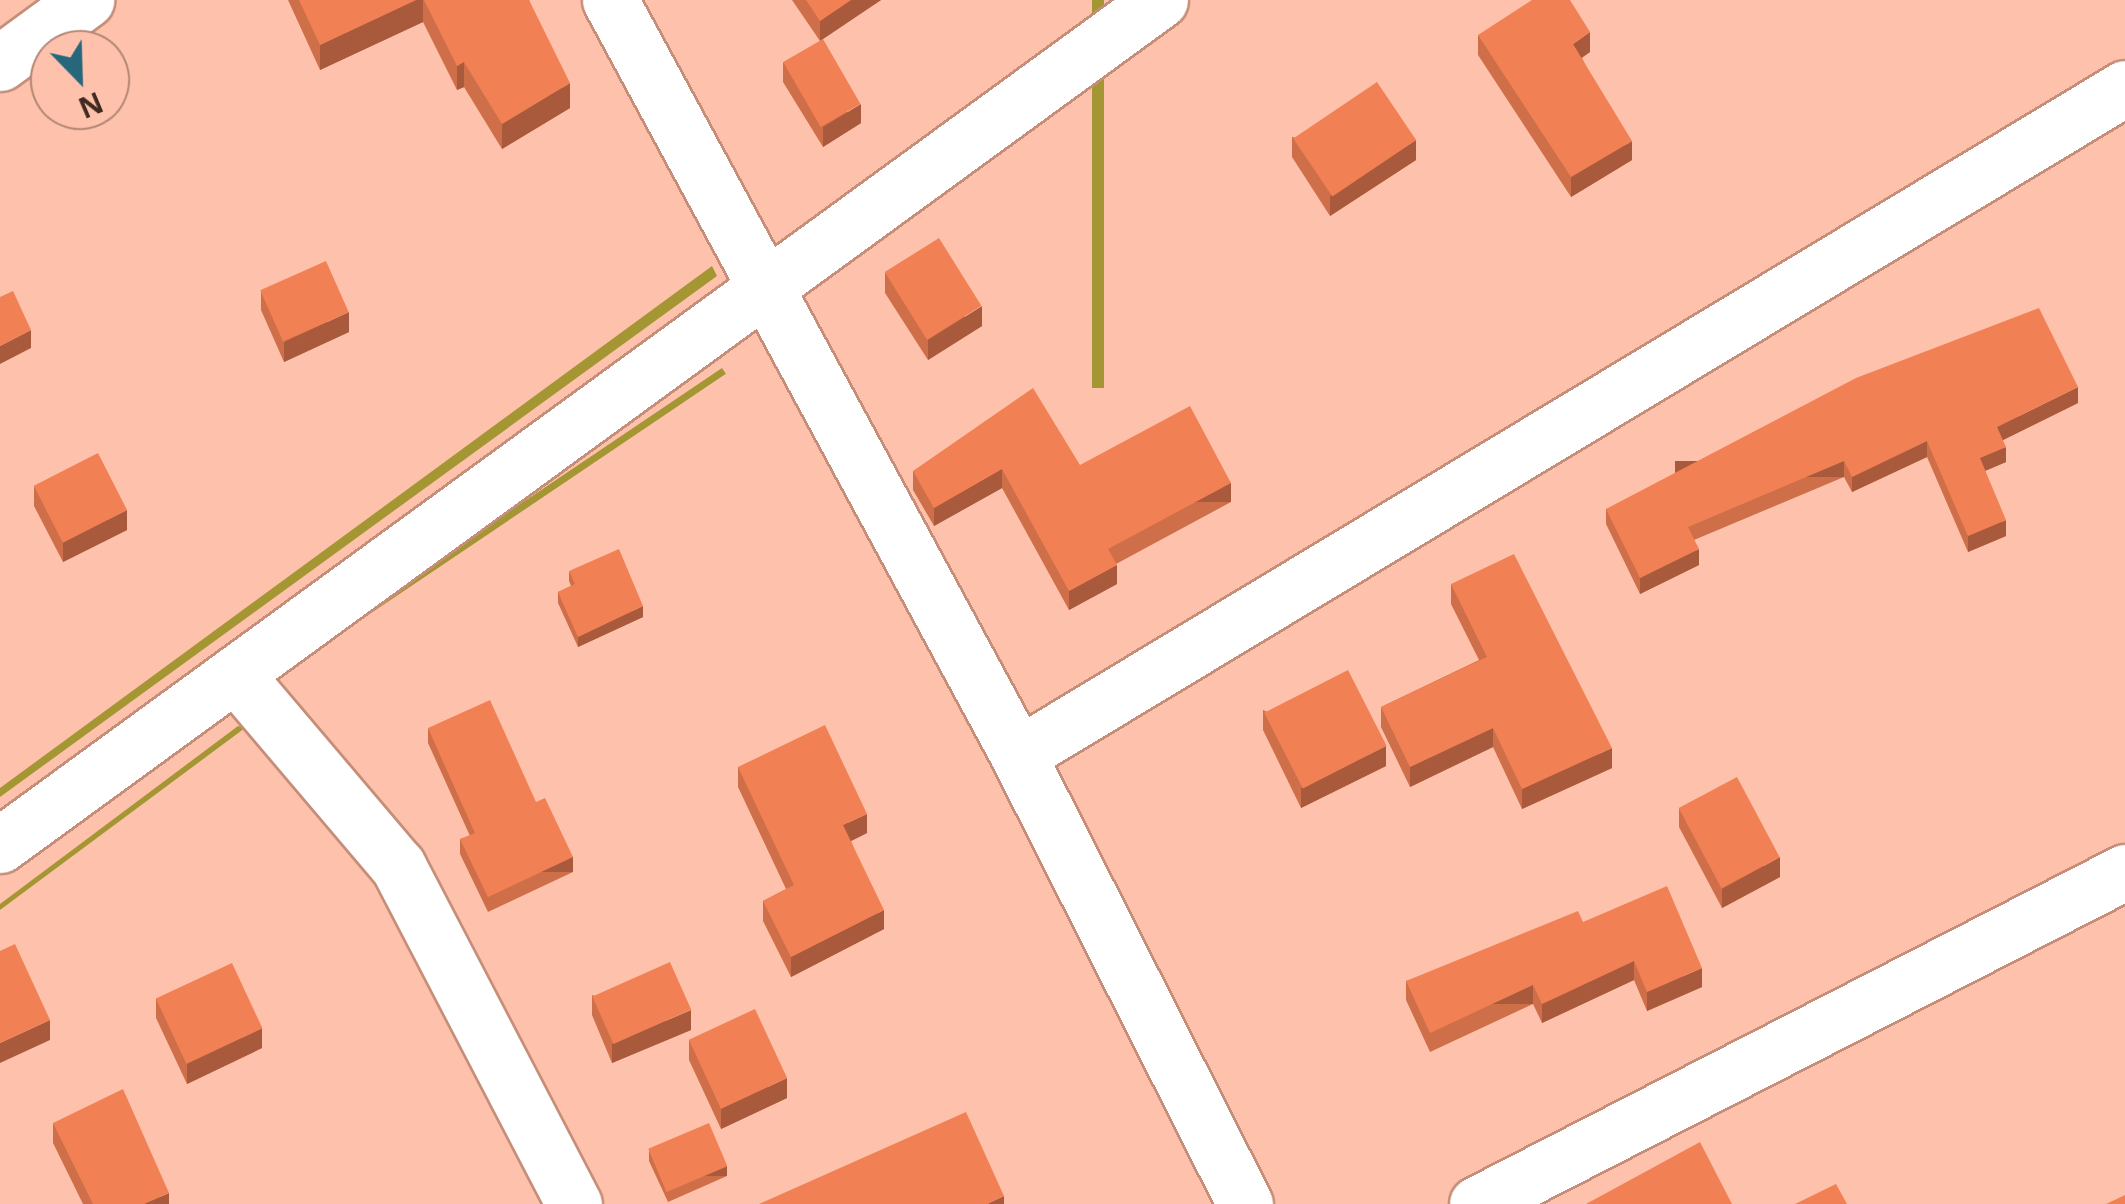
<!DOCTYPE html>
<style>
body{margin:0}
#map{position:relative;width:2125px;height:1204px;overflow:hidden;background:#fec2ac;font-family:"Noto Sans",sans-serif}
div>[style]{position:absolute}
.water>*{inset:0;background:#a49733;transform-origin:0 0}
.roads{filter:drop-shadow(2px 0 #c68e78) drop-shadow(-2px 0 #c68e78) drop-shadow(0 2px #c68e78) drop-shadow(0 -2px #c68e78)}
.minor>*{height:55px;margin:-27.5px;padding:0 27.5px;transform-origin:27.5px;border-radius:27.5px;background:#fff}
.wall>*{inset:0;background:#cf6f49}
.shaded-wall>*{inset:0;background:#a95a3c;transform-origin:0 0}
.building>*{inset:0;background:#f18155;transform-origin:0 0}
span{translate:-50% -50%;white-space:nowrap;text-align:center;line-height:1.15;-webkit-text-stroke:8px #fec2ac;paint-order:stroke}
.north{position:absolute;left:30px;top:30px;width:100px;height:100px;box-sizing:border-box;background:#fec2ac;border:2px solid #b28574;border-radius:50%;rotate:157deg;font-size:28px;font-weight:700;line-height:40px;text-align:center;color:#3f2920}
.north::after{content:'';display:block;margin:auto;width:35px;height:45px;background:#27677b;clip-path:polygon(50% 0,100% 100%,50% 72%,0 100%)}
</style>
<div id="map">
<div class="water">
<i style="left:1092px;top:0;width:12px;height:388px"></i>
<i style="clip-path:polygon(712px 266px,717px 276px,0 797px,0 788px)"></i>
<i style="left:722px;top:368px;width:7px;height:533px;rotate:56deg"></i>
<i style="clip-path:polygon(238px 726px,245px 728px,0 910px,0 904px)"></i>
</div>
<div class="roads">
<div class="minor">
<i style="left:610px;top:0;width:858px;rotate:61.61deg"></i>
<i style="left:1018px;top:755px;width:503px;rotate:63.18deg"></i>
<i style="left:0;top:63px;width:107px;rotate:-36.2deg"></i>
<i style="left:235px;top:674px;width:252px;rotate:49.7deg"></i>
<i style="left:398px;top:866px;width:381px;rotate:62.5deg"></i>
<i style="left:1018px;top:755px;width:1292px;rotate:-31.07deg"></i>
<i style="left:0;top:845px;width:1435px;rotate:-36.07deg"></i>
<i style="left:1477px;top:1204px;width:728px;rotate:-27.13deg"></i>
</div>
</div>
<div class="wall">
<i style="clip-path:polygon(288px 0,529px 0,570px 108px,502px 149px,464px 87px,457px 90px,423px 22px,320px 70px)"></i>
<i style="clip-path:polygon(792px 0,881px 0,820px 41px)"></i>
<i style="clip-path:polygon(1478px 35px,1590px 52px,1582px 58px,1632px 160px,1571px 197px,1478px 55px)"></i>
<i style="clip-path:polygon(783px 62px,861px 123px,823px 147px,783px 82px)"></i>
<i style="clip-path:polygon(1292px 137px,1416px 160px,1330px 216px,1292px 157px)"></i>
<i style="clip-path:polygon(885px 273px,982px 326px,928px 360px,885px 293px)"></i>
<i style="clip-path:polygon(261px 291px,349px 332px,284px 362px,261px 310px)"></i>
<i style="clip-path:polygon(2078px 403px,2003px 440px,2006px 462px,1985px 471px,2006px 536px,1968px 552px,1927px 457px,1852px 492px,1844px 477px,1694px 540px,1699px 565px,1640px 594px,1606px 524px,1606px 509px)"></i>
<i style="clip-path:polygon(1080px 465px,1231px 502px,1116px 564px,1117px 584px,1069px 610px,1002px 488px,934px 526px,913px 490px,913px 471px)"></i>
<i style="clip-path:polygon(34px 486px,127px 530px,63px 562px,34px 506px)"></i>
<i style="clip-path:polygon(569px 571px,643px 617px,578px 647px,558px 603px,558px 592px,571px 586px,569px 581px)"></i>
<i style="clip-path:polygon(1451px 584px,1612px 768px,1522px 809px,1493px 747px,1410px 787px,1381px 727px,1381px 707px,1479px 660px,1451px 604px)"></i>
<i style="clip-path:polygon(1263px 710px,1386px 766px,1301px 808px,1263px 730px)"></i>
<i style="clip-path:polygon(428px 728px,536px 802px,573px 872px,488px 912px,460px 854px,460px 839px,470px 836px,428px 743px)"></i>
<i style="clip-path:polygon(738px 767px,867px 833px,851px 841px,884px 929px,791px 977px,763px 921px,763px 901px,786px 889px,738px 787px)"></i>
<i style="clip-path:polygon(1679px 808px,1780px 877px,1722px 908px,1679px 827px)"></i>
<i style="clip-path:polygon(1583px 922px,1702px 987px,1647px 1011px,1634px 980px,1542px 1023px,1533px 1004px,1430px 1052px,1406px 1000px,1406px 981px)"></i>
<i style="clip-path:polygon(592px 995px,691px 1030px,612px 1063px,592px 1015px)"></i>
<i style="clip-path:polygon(156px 998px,262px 1048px,187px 1084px,156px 1018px)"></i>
<i style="clip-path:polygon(689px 1040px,787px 1098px,721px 1129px,689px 1060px)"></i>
<i style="clip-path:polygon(53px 1123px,169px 1204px,83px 1204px,53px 1143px)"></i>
<i style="clip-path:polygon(649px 1151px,727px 1176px,668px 1202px,649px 1161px)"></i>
</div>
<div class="shaded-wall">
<i style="clip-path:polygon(416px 0,423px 0,423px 22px,320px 70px,320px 45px)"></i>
<i style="clip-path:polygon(851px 0,881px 0,820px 41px,820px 21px)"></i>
<i style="clip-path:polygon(1590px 32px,1590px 52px,1573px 63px,1573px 44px)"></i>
<i style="clip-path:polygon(464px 62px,464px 87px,457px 90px,457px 66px)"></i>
<i style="clip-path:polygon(570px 83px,570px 108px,502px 149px,502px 124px)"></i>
<i style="clip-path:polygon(861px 104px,861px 123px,823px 147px,823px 127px)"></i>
<i style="clip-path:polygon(1416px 140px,1416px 160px,1330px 216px,1330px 196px)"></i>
<i style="clip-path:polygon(1632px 141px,1632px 160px,1571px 197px,1571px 177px)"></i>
<i style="clip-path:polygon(982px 306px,982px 326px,928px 360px,928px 340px)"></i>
<i style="clip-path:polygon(349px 312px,349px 332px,284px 362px,284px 342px)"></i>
<i style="clip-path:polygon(31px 330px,31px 348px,0 364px,0 346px)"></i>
<i style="clip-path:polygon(2078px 387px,2078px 403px,1997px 443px,1997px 427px)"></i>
<i style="clip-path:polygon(1927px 441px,1927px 457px,1852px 492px,1852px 477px)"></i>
<i style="clip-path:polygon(2006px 447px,2006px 462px,1980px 473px,1980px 458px)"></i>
<i style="left:1844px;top:461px;width:16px;height:169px;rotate:90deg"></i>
<i style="clip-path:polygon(1002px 469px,1002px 488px,934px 526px,934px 508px)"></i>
<i style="left:1231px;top:483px;width:19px;height:140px;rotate:90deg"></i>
<i style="clip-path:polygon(127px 510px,127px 530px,63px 562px,63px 542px)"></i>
<i style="clip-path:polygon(2006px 520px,2006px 536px,1968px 552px,1968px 536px)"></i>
<i style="clip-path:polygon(1699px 549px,1699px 565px,1640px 594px,1640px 578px)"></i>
<i style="clip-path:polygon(1117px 565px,1117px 584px,1069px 610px,1069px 591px)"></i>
<i style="clip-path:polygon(643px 606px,643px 617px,578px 647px,578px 637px)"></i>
<i style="clip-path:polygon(1493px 728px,1493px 747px,1410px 787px,1410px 767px)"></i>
<i style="clip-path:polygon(1386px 746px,1386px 766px,1301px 808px,1301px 788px)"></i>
<i style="clip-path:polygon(1612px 748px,1612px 768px,1522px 809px,1522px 789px)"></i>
<i style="clip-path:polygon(867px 814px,867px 833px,843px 845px,843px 825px)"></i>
<i style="left:573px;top:857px;width:15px;height:94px;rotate:90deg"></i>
<i style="clip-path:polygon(1780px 857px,1780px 877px,1722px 908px,1722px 889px)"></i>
<i style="clip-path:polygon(884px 910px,884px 929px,791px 977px,791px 957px)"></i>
<i style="clip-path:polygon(1634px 961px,1634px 980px,1542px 1023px,1542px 1004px)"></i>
<i style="clip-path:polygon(1702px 968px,1702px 987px,1647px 1011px,1647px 992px)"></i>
<i style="left:1533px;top:985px;width:19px;height:114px;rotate:90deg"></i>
<i style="clip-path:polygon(691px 1010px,691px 1030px,612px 1063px,612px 1044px)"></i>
<i style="clip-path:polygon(50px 1020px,50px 1040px,0 1063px,0 1043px)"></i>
<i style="clip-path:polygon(262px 1028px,262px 1048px,187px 1084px,187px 1064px)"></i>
<i style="clip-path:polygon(787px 1078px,787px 1098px,721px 1129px,721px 1109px)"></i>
<i style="left:727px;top:1166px;width:10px;height:64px;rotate:90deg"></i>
<i style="clip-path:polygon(169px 1193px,169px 1204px,144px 1204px)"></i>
<i style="clip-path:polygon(1004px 1196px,1004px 1204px,987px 1204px)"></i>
</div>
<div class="building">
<i style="clip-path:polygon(299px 0,416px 0,320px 45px)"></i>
<i style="clip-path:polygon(424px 0,529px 0,570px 83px,502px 124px,464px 62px,457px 66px)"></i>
<i style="clip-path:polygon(806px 0,851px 0,820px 21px)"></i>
<i style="clip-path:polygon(1532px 0,1570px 0,1590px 32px,1573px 44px,1632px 141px,1571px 177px,1478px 35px)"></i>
<i style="left:823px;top:39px;width:75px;height:46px;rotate:60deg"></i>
<i style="left:1377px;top:82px;width:70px;height:101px;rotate:56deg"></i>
<i style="left:939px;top:238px;width:80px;height:64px;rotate:58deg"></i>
<i style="left:326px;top:261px;width:56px;height:72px;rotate:66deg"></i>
<i style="clip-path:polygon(13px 291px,31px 330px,0 346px,0 297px)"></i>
<i style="clip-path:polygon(2039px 308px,2078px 387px,1997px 427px,2006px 447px,1980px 458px,2006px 520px,1968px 536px,1927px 441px,1852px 477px,1844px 461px,1688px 527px,1699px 549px,1640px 578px,1606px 509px,1856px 378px)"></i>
<i style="clip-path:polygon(1033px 388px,1080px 465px,1190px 406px,1231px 483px,1108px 549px,1117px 565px,1069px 591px,1002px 469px,934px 508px,913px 471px)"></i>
<i style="left:98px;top:453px;width:64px;height:72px;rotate:63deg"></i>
<i style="clip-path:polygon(619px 549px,643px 606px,578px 637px,558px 592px,575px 584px,569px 571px)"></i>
<i style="clip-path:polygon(1514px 554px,1612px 748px,1522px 789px,1493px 728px,1410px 767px,1381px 707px,1487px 657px,1451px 584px)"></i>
<i style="left:1348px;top:670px;width:85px;height:94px;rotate:63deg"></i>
<i style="clip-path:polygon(490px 700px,536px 802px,545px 798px,573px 857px,488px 897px,460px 839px,475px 833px,428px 728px)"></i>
<i style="clip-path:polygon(825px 725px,867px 814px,843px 825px,884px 910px,791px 957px,763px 901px,794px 885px,738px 767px)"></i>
<i style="left:1737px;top:777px;width:91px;height:66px;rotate:62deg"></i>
<i style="clip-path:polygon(1667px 886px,1702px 968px,1647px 992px,1634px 961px,1542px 1004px,1533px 985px,1430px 1033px,1406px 981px,1578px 911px,1583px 922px)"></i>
<i style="clip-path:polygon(15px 944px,50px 1020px,0 1043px,0 951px)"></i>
<i style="left:670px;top:962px;width:52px;height:85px;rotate:66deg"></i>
<i style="left:232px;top:963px;width:72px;height:84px;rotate:65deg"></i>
<i style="left:755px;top:1009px;width:76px;height:73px;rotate:65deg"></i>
<i style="clip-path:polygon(123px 1089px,169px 1193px,144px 1204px,93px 1204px,53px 1123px)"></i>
<i style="clip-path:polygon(966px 1112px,1004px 1196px,987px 1204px,759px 1204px)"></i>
<i style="left:709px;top:1123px;width:47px;height:66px;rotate:67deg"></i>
<i style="clip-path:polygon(1700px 1142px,1732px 1204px,1586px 1204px)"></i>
<i style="clip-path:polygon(1836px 1184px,1847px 1204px,1795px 1204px)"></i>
<i style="clip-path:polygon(2125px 1195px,2125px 1204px,2106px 1204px)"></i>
</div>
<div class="north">N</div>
</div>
